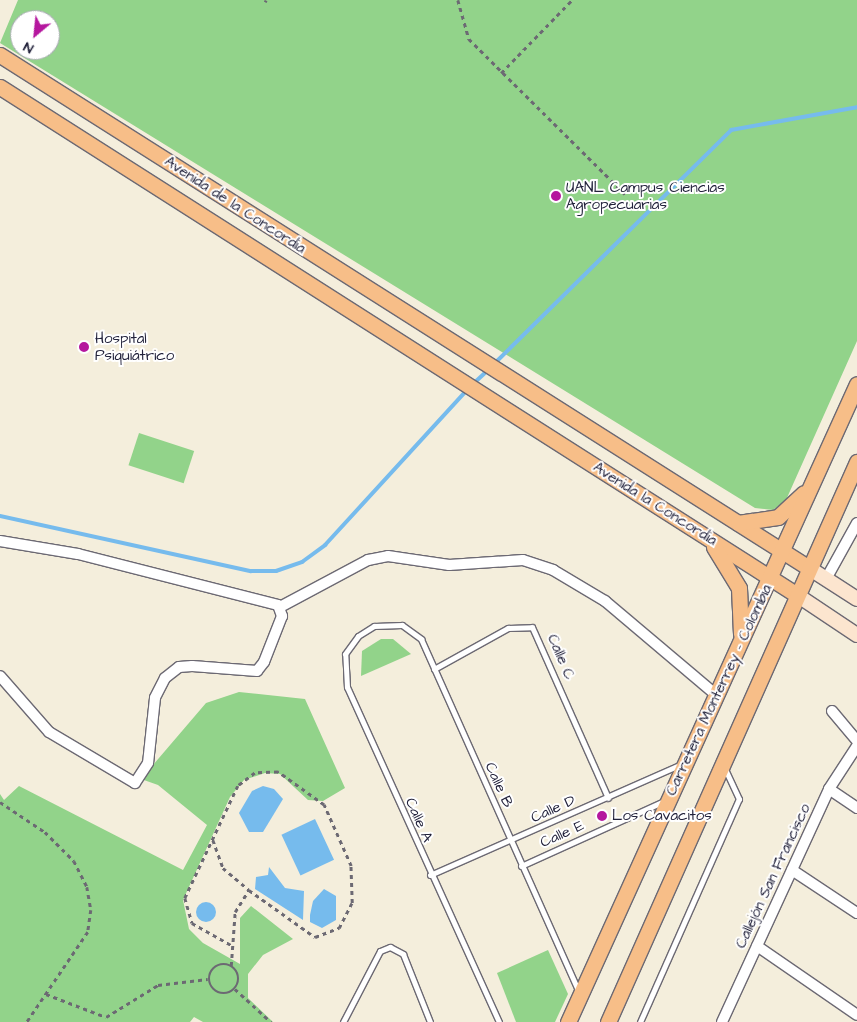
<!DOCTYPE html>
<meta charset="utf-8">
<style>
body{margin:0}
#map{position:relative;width:857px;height:1022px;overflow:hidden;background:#f4eedc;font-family:"Architects Daughter",sans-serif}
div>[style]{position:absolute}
.green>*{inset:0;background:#92d38a;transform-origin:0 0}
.water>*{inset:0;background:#76bbed;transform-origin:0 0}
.round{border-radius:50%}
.stream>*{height:4px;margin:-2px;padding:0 2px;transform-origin:2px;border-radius:2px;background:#76bbed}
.path>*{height:2.5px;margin-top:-1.25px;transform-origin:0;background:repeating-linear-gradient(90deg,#6c6973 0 4px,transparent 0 8px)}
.path>.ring{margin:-1.25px;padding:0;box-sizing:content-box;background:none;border:2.5px solid #6c6973;border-radius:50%}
.roads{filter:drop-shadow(1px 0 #6c6973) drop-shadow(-1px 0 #6c6973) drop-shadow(0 1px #6c6973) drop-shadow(0 -1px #6c6973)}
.lane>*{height:5px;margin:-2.5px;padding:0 2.5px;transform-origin:2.5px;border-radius:2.5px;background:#fff}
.street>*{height:10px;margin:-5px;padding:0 5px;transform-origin:5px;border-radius:5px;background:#fff}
.secondary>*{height:14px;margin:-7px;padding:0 7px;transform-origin:7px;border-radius:7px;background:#fce5cf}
.primary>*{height:15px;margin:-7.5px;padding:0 7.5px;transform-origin:7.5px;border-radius:7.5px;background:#f7be88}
.dots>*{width:14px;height:14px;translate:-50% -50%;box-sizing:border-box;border:2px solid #fff;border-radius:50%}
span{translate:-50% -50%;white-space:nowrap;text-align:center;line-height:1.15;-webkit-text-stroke:4px #fff;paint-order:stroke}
.poi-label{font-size:15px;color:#22223b}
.left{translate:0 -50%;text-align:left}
.street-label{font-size:15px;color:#22223b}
.north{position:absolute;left:10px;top:10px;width:50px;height:50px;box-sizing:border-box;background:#fff;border:1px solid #a7a7b1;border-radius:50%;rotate:208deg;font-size:14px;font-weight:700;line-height:20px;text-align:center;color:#22223b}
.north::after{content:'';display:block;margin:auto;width:18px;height:22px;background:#b5179e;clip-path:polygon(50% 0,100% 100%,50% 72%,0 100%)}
</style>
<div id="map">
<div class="green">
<i style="clip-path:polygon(evenodd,18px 0,857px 0,857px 341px,786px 500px,773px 510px,755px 508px,0 43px,18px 0,20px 20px,50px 20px,50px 50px,20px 50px,20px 20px)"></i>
<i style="left:139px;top:433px;width:58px;height:34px;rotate:18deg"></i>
<i style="clip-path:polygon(381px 639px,393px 639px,411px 654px,361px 676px,362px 651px)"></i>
<i style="clip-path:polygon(239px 692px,305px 699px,345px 788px,323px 801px,308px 800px,280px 774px,265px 773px,244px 780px,230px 797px,183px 900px,189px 929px,203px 943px,240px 964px,240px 918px,251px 906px,293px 939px,263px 955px,248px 974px,248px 998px,273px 1022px,203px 1022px,194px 1017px,190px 1022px,0 1022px,0 794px,4px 800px,19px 786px,183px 870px,207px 825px,158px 785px,141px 779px,206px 703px)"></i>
<i style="clip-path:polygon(548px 950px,568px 994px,555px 1022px,516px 1022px,497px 973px)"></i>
</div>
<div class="water">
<i style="clip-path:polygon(263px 786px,274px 789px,283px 799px,263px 832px,249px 832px,239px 813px,252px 791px)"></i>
<i style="left:315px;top:819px;width:45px;height:37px;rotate:65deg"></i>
<i style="clip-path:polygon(269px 867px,285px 888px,304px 891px,303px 920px,255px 889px,256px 877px,268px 875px)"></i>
<i style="clip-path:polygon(324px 889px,336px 896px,336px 920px,322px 928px,310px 922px,310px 915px,313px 901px)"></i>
<i class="round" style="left:196px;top:902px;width:20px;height:20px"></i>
</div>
<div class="stream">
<i style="left:495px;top:363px;width:332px;rotate:-44.6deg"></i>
<i style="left:731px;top:130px;width:128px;rotate:-10.3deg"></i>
<i style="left:473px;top:384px;width:21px;rotate:-43deg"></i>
<i style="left:0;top:516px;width:257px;rotate:12.4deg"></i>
<i style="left:251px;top:571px;width:25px"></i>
<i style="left:276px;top:571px;width:28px;rotate:-19deg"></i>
<i style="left:302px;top:562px;width:29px;rotate:-36deg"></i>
<i style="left:325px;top:545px;width:212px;rotate:-47.5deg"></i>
</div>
<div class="path">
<i style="left:458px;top:0;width:41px;rotate:74.2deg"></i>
<i style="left:469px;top:39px;width:221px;rotate:44.8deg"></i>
<i style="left:265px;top:2px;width:2px;rotate:-63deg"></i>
<i style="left:501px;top:73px;width:102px;rotate:-45.8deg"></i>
<i style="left:0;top:802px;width:54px;rotate:33.7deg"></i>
<i style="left:45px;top:832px;width:41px;rotate:45deg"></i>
<i style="left:74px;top:861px;width:29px;rotate:63deg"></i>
<i style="left:87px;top:887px;width:23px;rotate:80deg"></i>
<i style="left:91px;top:910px;width:22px;rotate:98deg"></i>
<i style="left:88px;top:932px;width:109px;rotate:124.1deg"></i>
<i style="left:213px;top:840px;width:30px;rotate:70deg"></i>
<i style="left:223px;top:868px;width:34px;rotate:40deg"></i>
<i class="ring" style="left:209px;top:964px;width:27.5px;height:27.5px"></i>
<i style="left:231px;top:966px;width:54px;rotate:-85.8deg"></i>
<i style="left:235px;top:912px;width:26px;rotate:-58deg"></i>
<i style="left:249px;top:890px;width:81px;rotate:35.5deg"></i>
<i style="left:315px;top:937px;width:26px;rotate:-21deg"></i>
<i style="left:339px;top:928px;width:28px;rotate:-63deg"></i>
<i style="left:352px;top:903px;width:37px;rotate:-92deg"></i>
<i style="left:351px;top:866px;width:67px;rotate:-113.9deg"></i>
<i style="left:324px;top:805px;width:57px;rotate:-144.3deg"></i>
<i style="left:278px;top:772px;width:23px;rotate:178deg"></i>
<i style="left:255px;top:773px;width:21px;rotate:143deg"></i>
<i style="left:238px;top:786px;width:124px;rotate:115.3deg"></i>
<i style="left:185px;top:898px;width:26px;rotate:74deg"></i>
<i style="left:192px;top:923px;width:47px;rotate:29.3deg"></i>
<i style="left:235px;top:989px;width:49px;rotate:42.5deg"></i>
<i style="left:46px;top:994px;width:64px;rotate:21deg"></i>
<i style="left:106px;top:1017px;width:61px;rotate:-31.6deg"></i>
<i style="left:158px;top:985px;width:50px;rotate:-6.8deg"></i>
</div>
<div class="roads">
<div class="lane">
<i style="left:434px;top:669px;width:85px;rotate:-29deg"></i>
<i style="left:508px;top:628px;width:24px;rotate:-2deg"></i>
<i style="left:532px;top:627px;width:187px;rotate:66deg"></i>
<i style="left:521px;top:866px;width:157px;rotate:-24.4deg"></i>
<i style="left:430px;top:875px;width:275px;rotate:-23.8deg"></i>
<i style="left:343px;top:1022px;width:80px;rotate:-62.5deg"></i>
<i style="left:380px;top:951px;width:11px;rotate:-22deg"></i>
<i style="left:390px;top:947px;width:15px;rotate:28deg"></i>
<i style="left:403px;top:954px;width:73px;rotate:68.3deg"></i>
<i style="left:499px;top:1022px;width:368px;rotate:-114.4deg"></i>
<i style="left:347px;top:687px;width:33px;rotate:-93deg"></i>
<i style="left:345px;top:654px;width:22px;rotate:-54deg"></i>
<i style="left:358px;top:636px;width:19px;rotate:-32deg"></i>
<i style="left:374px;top:626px;width:28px;rotate:-2deg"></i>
<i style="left:402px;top:625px;width:24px;rotate:36deg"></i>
<i style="left:421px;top:639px;width:385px;rotate:65.9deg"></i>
<i style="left:640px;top:1022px;width:244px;rotate:-66.1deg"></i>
<i style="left:739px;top:799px;width:35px;rotate:-115deg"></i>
</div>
<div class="street">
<i style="left:0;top:541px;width:79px;rotate:9.5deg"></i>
<i style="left:78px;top:554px;width:206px;rotate:14.3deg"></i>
<i style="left:278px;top:605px;width:12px;rotate:70deg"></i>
<i style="left:282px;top:616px;width:49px;rotate:111.4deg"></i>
<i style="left:264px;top:662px;width:11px;rotate:128deg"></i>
<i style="left:257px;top:671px;width:65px;rotate:-175.6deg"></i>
<i style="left:192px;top:666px;width:13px;rotate:176deg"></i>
<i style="left:179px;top:667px;width:18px;rotate:142deg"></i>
<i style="left:165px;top:678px;width:22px;rotate:117deg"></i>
<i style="left:155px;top:698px;width:65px;rotate:96.1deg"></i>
<i style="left:148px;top:763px;width:24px;rotate:123deg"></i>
<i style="left:135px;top:783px;width:100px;rotate:-149.3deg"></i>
<i style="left:49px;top:732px;width:74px;rotate:-131.2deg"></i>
<i style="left:826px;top:579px;width:64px;rotate:-61deg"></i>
<i style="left:280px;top:607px;width:100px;rotate:-28.1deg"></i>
<i style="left:368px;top:560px;width:20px;rotate:-11deg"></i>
<i style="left:388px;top:556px;width:62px;rotate:8.4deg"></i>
<i style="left:449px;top:565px;width:74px;rotate:-3.9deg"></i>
<i style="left:523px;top:560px;width:32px;rotate:18deg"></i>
<i style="left:553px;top:570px;width:61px;rotate:30.8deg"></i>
<i style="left:605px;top:601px;width:144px;rotate:40.2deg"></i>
<i style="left:832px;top:711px;width:39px;rotate:50deg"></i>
<i style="left:829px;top:789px;width:34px;rotate:34deg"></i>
<i style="left:792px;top:870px;width:78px;rotate:33.5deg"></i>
<i style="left:757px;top:946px;width:121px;rotate:34.6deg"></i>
<i style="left:722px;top:1022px;width:256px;rotate:-65.3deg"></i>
<i style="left:829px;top:789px;width:51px;rotate:-56.9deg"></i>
</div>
<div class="secondary">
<i style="left:809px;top:568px;width:57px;rotate:32.9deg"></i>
<i style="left:797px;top:595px;width:72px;rotate:33.7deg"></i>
</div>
<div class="primary">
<i style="left:0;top:55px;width:958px;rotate:32.38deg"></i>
<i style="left:0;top:87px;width:945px;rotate:32.51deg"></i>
<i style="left:738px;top:523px;width:40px;rotate:-8.5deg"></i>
<i style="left:778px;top:517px;width:35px;rotate:-43deg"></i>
<i style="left:714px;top:547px;width:48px;rotate:58.6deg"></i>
<i style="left:739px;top:588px;width:46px;rotate:87.5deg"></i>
<i style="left:568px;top:1022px;width:700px;rotate:-65.63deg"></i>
<i style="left:608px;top:1022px;width:613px;rotate:-66.03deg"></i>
</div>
</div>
<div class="dots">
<i style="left:556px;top:196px;background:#b5179e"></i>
<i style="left:84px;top:347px;background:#b5179e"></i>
<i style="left:602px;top:816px;background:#b5179e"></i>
</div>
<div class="poi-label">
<span class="left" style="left:566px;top:196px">UANL Campus Ciencias<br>Agropecuarias</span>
<span class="left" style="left:95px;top:347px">Hospital<br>Psiquiátrico</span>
<span class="left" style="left:612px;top:816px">Los Cavacitos</span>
</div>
<div class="street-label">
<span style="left:235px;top:205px;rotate:33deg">Avenida de la Concordia</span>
<span style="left:655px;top:504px;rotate:32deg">Avenida la Concordia</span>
<span style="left:561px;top:657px;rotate:67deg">Calle C</span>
<span style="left:719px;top:690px;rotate:-65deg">Carretera Monterrey - Colombia</span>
<span style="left:499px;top:785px;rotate:66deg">Calle B</span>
<span style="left:553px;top:809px;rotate:-24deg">Calle D</span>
<span style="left:419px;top:820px;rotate:66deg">Calle A</span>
<span style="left:562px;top:834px;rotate:-24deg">Calle E</span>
<span style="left:773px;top:876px;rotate:-65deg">Callejón San Francisco</span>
</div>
<div class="north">N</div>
</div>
